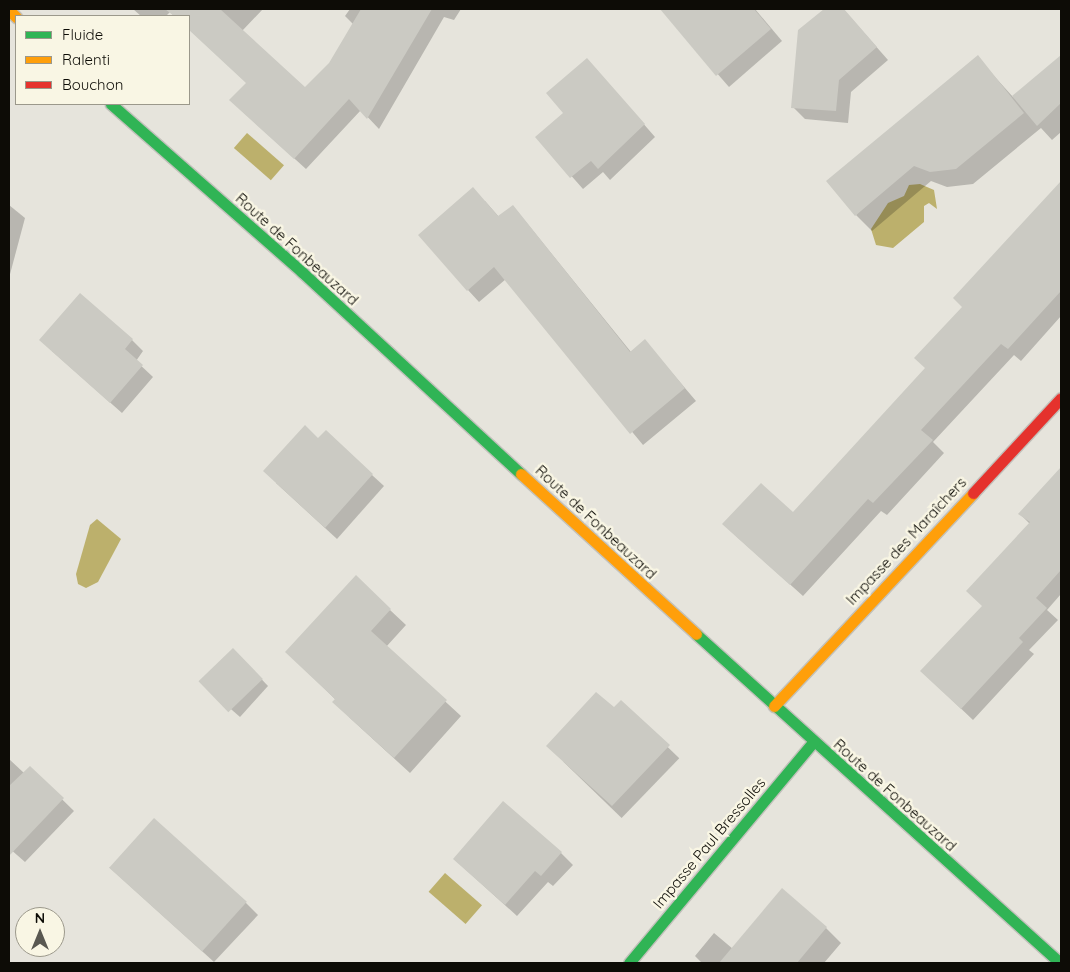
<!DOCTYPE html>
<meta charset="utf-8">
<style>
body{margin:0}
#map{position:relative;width:1070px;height:972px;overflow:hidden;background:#e6e4dc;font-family:Quicksand,sans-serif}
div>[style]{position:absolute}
.water>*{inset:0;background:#bcb06c;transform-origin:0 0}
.shadow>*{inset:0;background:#0003;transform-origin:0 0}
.building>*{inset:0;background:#cbcac3;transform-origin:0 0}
.roads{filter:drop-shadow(1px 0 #c2c1bb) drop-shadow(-1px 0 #c2c1bb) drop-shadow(0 1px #c2c1bb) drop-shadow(0 -1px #c2c1bb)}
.fast>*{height:11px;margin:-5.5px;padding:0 5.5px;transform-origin:5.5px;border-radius:5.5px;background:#30b455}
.slow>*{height:11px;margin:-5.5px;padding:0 5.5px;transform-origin:5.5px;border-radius:5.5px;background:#ff9f0a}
.jam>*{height:11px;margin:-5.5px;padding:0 5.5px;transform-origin:5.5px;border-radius:5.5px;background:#e5322d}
span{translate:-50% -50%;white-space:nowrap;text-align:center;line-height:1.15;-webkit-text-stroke:5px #f9f6e4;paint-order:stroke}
.street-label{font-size:15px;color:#0d0c06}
.frame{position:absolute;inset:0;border:10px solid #0d0c06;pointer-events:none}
.legend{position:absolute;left:15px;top:15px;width:175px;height:90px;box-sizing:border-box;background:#f9f6e4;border:1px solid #9b988b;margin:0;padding:6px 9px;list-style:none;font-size:15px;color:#0d0c06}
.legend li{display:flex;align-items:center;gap:10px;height:25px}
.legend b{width:25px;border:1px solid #9b988b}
.north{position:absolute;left:15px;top:907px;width:50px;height:50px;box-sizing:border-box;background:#f9f6e4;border:1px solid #9b988b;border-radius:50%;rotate:0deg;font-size:14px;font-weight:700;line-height:20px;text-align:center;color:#0d0c06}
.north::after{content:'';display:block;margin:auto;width:18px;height:22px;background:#595851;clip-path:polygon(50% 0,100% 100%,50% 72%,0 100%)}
</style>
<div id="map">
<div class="water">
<i style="left:247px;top:133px;width:49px;height:20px;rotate:41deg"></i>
<i style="clip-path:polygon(920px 184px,934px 190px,937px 209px,929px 203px,924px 206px,924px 222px,893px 248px,876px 245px,871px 229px,888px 203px,904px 196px,909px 185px)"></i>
<i style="clip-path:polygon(97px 519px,121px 539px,98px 582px,86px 588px,78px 584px,76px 574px,90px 525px)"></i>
<i style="left:445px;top:873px;width:49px;height:25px;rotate:41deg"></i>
</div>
<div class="shadow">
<i style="clip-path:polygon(133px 9px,263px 9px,242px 31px,305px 89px,330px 64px,353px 24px,345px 16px,350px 9px,461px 9px,454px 20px,444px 17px,379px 129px,361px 110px,306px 169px,242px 111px,247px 83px,189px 29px,189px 16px,174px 16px,170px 12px,166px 16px,141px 16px)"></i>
<i style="clip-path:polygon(661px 9px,755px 9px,782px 41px,729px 87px)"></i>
<i style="clip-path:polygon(826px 9px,843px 9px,888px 60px,851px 92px,848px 123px,805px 119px,793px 107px,799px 31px)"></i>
<i style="clip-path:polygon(977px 57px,1013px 97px,1061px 57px,1061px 132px,1052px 140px,1041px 128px,973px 184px,947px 187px,931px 181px,872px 231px,856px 215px)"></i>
<i style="clip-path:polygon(587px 59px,655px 137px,610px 180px,603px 172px,583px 189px,537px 137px,565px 113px)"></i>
<i style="clip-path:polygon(1061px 183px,1061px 316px,1021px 361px,1014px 355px,933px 442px,944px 453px,887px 515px,881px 511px,803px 596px,736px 536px,793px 514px,926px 368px,964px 307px,955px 298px)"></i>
<i style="clip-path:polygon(485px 201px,499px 217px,513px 206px,631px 352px,645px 341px,696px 401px,643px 445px,506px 279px,479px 302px,468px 290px)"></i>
<i style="clip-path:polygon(9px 205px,25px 218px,9px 278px)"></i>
<i style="clip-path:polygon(132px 340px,143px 351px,136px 361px,153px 377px,122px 413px,52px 351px)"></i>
<i style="clip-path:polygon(372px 475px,384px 486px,337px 539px,276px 483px)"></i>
<i style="clip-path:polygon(1045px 486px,1061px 502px,1061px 594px,1047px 610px,1058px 620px,1029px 650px,1034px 654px,973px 720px,933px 682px,983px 606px,1030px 524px,1020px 514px)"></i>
<i style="clip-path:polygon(390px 610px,406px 625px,386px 647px,461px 716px,410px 773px,350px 718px,336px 700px,287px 652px)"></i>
<i style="clip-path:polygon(233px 649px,268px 686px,240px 717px,208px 689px)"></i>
<i style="left:621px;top:702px;width:81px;height:83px;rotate:44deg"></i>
<i style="clip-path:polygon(9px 759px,24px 773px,30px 768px,74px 811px,25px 862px,9px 848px)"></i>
<i style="clip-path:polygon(561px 853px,573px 865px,553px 886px,548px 882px,517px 916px,454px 859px)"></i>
<i style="clip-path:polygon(109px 867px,246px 903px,258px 915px,214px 962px)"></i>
<i style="clip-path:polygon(826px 928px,841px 943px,824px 963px,702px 963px,695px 956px,714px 933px,733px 949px)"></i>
</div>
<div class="building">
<i style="clip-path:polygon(165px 9px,220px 9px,305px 87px,329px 63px,361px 9px,432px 9px,367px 119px,349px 99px,294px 159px,229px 100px,246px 83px,189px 30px,189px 16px,174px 16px)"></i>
<i style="clip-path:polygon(660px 9px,754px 9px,771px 29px,716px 76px)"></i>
<i style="clip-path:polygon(824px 9px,844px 9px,877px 47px,839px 80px,836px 111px,791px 108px,798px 30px)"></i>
<i style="clip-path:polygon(978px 55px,1024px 113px,956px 169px,930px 172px,914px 166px,855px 216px,826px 181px)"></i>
<i style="clip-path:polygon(1061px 55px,1061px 103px,1037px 126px,1012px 96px)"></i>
<i style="clip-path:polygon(587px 58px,645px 124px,598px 169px,591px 161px,570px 178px,535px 137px,563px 113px,546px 93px)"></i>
<i style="clip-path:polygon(1061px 181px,1061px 291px,1008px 349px,1001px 344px,921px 430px,933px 440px,873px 503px,868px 499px,790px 585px,722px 524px,761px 483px,793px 512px,925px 368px,914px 358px,962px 307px,953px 298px)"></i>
<i style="clip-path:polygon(473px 187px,498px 216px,513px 205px,630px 352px,645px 339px,685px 388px,630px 434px,494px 267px,467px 291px,418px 235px)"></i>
<i style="clip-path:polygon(80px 293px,133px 339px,125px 349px,143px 365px,110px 403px,39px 340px)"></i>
<i style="clip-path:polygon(305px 425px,318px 438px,326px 430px,373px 474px,325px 528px,263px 471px)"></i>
<i style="clip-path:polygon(1061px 467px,1061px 570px,1036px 598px,1047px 608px,1019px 638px,1023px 642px,961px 709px,920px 671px,982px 606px,966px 591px,1030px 522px,1018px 514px)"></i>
<i style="clip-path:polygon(356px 575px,391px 609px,371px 631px,447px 700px,394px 758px,332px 702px,335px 699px,285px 652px)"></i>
<i style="left:233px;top:648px;width:43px;height:48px;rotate:46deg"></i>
<i style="clip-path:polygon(596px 692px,614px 707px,621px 700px,670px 745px,612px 806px,546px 746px)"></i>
<i style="clip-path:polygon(30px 766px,64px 798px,9px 856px,9px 786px)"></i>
<i style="clip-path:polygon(503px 801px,562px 852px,541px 876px,535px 871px,505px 905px,453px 859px)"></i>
<i style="left:154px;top:818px;width:125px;height:67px;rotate:42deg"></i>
<i style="clip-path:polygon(782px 888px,827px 927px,797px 963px,719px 963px)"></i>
</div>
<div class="roads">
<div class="fast">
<i style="left:111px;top:104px;width:254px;rotate:41.3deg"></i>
<i style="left:302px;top:272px;width:298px;rotate:42.7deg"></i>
<i style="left:696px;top:634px;width:491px;rotate:42.1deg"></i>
<i style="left:629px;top:963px;width:288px;rotate:-50.2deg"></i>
</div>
<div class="slow">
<i style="left:9px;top:10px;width:10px;rotate:45deg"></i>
<i style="left:521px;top:474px;width:237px;rotate:42.4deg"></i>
<i style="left:774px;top:706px;width:291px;rotate:-46.9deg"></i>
</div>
<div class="jam">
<i style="left:973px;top:493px;width:129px;rotate:-47.2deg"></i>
</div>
</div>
<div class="street-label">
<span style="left:297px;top:249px;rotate:42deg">Route de Fonbeauzard</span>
<span style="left:596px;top:522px;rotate:43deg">Route de Fonbeauzard</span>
<span style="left:906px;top:541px;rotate:-47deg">Impasse des Maraîchers</span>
<span style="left:895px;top:795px;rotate:42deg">Route de Fonbeauzard</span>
<span style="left:709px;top:843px;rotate:-50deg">Impasse Paul Bressolles</span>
</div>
<div class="frame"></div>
<ul class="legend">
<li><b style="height:6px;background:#30b455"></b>Fluide</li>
<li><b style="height:6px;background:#ff9f0a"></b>Ralenti</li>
<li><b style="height:6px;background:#e5322d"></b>Bouchon</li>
</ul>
<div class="north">N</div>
</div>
